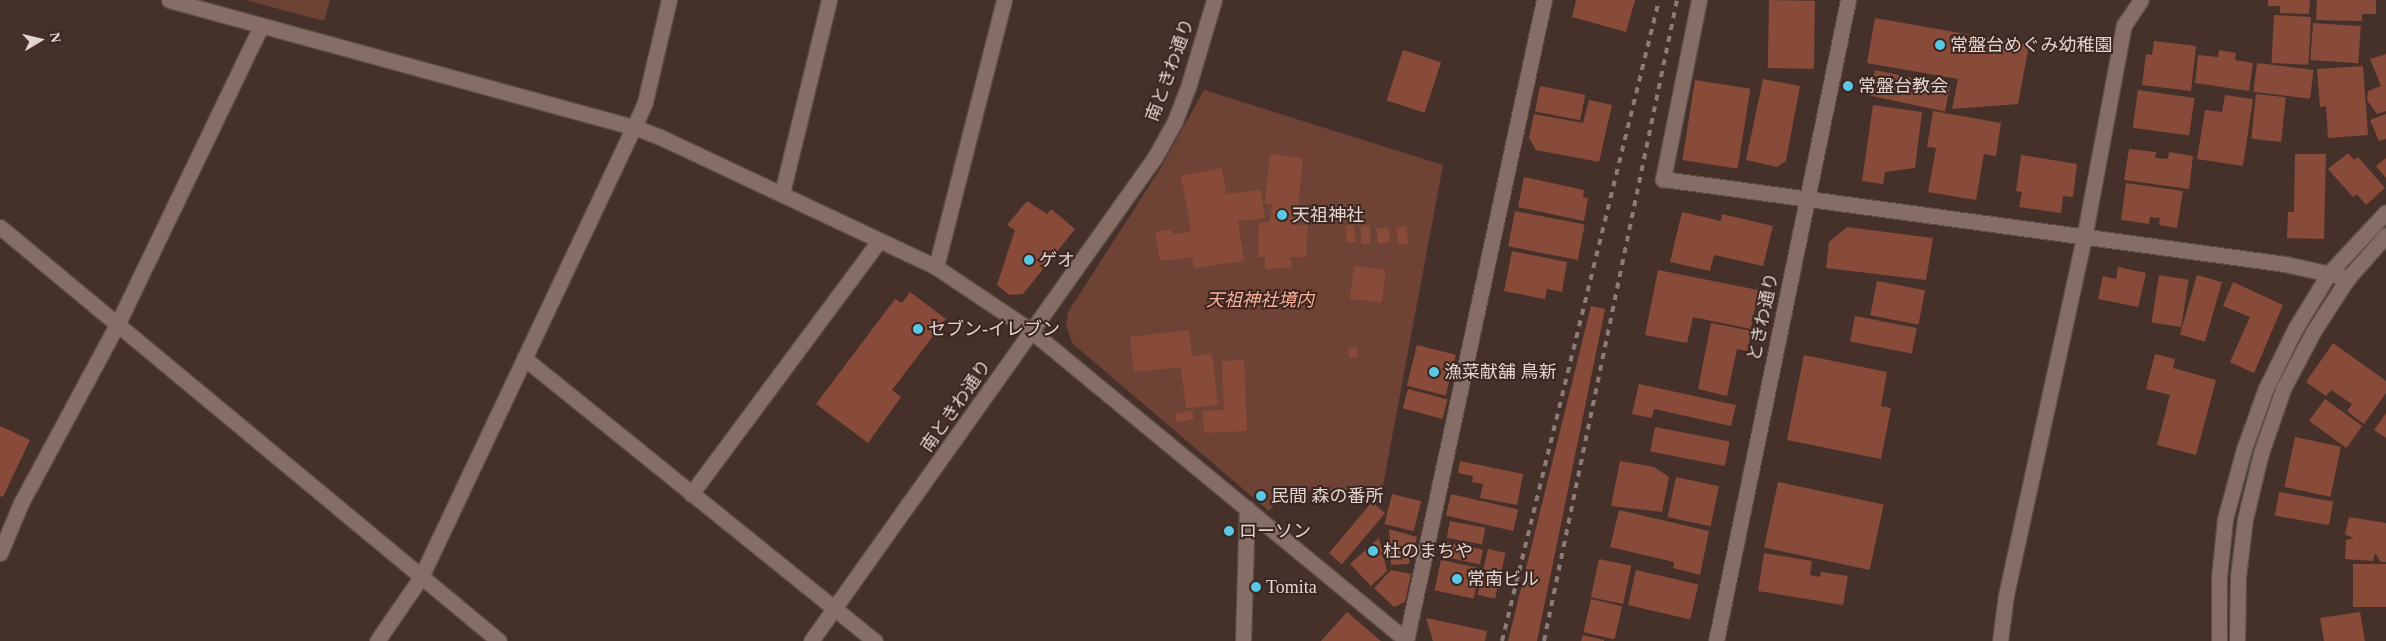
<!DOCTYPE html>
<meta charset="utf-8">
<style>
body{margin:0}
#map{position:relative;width:2386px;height:641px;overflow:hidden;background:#46302a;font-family:"Times New Roman","Noto Sans JP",serif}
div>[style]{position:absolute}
.green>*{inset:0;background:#6e4336}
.building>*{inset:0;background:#894b39;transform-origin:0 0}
.roads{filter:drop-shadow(1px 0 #5e4d47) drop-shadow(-1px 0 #5e4d47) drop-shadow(0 1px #5e4d47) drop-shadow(0 -1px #5e4d47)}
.minor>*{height:15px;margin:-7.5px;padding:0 7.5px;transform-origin:7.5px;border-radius:7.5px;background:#866d66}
.rail>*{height:4px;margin-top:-2px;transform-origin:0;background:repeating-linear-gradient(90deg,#8d7b76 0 6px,transparent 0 12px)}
.dots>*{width:14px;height:14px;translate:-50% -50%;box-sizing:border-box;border:2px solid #3b2620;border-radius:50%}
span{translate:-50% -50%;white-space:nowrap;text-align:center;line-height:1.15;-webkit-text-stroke:4px #3b2620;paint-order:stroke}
.poi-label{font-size:18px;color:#e2d4d0}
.left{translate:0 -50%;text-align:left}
.street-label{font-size:18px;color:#e2d4d0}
.park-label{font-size:18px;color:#fcb099;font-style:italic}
.north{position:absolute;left:15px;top:15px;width:50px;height:50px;-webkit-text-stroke:4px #3b2620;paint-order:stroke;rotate:81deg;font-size:14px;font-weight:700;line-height:20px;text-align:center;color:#e2d4d0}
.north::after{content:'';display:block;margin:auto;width:18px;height:22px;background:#e2d4d0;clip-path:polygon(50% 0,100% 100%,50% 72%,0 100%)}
</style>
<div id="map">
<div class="green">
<i style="clip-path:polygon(246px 0,330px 0,324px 21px)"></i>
<i style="clip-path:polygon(1204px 90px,1443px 165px,1381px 496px,1287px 488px,1269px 511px,1073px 344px,1066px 326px,1068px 312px,1160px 169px)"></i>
</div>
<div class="building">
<i style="clip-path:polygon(1576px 0,1635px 0,1626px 32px,1572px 17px)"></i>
<i style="left:1769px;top:0;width:46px;height:68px;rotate:1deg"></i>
<i style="clip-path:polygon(2268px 0,2310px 0,2309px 14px,2280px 13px,2280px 6px,2268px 6px)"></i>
<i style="clip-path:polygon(2317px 0,2376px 0,2376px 14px,2362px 14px,2362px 21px,2316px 20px)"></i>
<i style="left:2274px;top:15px;width:37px;height:48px;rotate:3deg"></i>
<i style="clip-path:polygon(1875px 18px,2029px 45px,2018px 104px,1952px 109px,1958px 79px,1867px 63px)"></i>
<i style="left:2313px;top:23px;width:48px;height:37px;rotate:4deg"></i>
<i style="clip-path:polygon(2154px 41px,2196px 46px,2191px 91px,2142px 85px,2146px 54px,2152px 55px)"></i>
<i style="left:1403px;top:50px;width:40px;height:53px;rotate:18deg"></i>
<i style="clip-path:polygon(2219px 50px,2236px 53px,2235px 60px,2253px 63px,2249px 91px,2195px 83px,2198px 55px,2218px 57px)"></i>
<i style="clip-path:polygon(2386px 54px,2386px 111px,2377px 114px,2367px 100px,2368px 91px,2381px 86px,2370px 59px)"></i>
<i style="left:2257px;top:63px;width:57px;height:29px;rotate:7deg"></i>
<i style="clip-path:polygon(2363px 66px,2368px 135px,2328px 138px,2326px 106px,2320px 107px,2317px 69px)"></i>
<i style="left:1875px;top:70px;width:77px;height:26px;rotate:12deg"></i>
<i style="clip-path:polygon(1763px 79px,1800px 86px,1786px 161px,1777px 167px,1746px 160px)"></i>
<i style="left:1695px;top:80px;width:56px;height:81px;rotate:9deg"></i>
<i style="left:1540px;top:86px;width:46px;height:26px;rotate:11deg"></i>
<i style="left:2138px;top:90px;width:57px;height:38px;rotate:8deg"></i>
<i style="left:2256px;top:94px;width:30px;height:45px;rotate:6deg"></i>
<i style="clip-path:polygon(2225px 95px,2253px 99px,2243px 166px,2197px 159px,2205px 110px,2222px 112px)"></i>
<i style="clip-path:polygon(1589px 100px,1612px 105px,1599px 162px,1536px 150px,1529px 138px,1534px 114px,1583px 123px)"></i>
<i style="clip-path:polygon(1873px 105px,1922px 112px,1915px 168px,1885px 172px,1883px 184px,1862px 181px)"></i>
<i style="clip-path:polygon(1933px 111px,2001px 123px,1996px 156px,1984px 154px,1976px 200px,1928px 192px,1936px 148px,1927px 147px)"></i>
<i style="clip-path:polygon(2386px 114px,2386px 139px,2379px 141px,2370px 120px)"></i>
<i style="clip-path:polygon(2129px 149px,2156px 152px,2155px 158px,2168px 159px,2169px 152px,2193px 156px,2189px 189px,2124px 180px)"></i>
<i style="clip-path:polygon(2348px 153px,2354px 160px,2358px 157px,2385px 188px,2366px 205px,2357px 194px,2353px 197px,2328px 169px)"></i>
<i style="clip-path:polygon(1270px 154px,1303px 158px,1298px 207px,1291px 206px,1295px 225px,1308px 225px,1306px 257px,1290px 257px,1292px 267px,1265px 269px,1265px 257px,1258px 257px,1259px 223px,1270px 222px,1272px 205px,1265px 204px)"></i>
<i style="clip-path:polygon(2295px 154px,2326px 154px,2324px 239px,2287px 238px,2288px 212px,2294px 212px)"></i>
<i style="clip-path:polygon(2021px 155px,2077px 164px,2073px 197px,2063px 196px,2061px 213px,2019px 207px,2022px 192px,2016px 191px)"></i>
<i style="clip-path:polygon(2386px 158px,2386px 178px,2376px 166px)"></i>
<i style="clip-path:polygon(1222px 168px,1226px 194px,1261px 190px,1265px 218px,1238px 221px,1244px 261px,1194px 268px,1192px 257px,1160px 261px,1155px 232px,1172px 229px,1172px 235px,1191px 231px,1181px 176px)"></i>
<i style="clip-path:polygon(1524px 177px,1584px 190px,1583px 197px,1588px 198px,1584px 221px,1518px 207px)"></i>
<i style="clip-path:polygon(2126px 183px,2183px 191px,2177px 228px,2159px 225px,2160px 218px,2150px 217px,2149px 224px,2121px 220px)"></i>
<i style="clip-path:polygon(1027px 201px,1047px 214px,1051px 209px,1075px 229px,1023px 294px,1009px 295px,997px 285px,1015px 230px,1007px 225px)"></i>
<i style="left:1515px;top:211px;width:71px;height:36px;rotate:11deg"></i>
<i style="clip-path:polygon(1682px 212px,1721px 221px,1722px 214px,1773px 226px,1763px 266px,1714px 255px,1710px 271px,1670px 262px)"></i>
<i style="left:1354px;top:225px;width:17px;height:9px;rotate:83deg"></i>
<i style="left:1361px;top:226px;width:9px;height:18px"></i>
<i style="left:1406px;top:226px;width:18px;height:10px;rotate:81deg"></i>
<i style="left:1388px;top:227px;width:15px;height:12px;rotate:82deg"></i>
<i style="clip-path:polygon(1847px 227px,1933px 238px,1926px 280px,1826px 268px,1829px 242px)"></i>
<i style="clip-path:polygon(1512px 251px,1567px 262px,1562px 292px,1547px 289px,1545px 299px,1504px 291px)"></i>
<i style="left:1354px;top:266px;width:32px;height:33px;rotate:7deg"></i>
<i style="clip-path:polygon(2118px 267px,2146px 273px,2138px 307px,2098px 299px,2103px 276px,2116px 279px)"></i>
<i style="clip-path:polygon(1658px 270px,1758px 290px,1751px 329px,1693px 317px,1687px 343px,1645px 335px)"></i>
<i style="left:2159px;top:275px;width:30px;height:48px;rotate:9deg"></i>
<i style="left:2197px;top:275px;width:26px;height:62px;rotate:16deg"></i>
<i style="left:1877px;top:281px;width:49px;height:35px;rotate:11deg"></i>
<i style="clip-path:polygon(2233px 282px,2283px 305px,2254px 373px,2230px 362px,2250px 317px,2223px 306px)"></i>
<i style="clip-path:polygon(910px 292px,946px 319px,892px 390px,901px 397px,868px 443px,816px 404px,895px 299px,902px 303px)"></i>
<i style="clip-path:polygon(1591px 306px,1605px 309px,1537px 641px,1508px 641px)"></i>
<i style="left:1855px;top:316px;width:63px;height:26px;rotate:11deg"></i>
<i style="clip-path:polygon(1711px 323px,1752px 331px,1747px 351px,1737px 349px,1727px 396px,1698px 389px)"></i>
<i style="clip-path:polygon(1189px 330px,1192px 356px,1212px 353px,1218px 405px,1186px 408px,1181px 367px,1134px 372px,1130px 337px)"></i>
<i style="clip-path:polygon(2333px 343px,2386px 381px,2386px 393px,2364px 424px,2347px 411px,2352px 404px,2331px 390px,2326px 396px,2306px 382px)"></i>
<i style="left:1417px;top:345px;width:40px;height:42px;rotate:14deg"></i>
<i style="left:1357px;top:348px;width:9px;height:9px;rotate:84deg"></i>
<i style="clip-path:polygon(2155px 354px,2175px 359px,2173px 368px,2216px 380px,2196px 455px,2157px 445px,2170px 395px,2146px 389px)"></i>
<i style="clip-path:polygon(1804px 355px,1887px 372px,1881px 406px,1891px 408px,1881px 459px,1787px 440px)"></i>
<i style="clip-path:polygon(1244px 360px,1247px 431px,1204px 433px,1203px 411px,1224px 410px,1222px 361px)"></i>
<i style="clip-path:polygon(1639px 384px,1736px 405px,1731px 426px,1654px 409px,1652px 418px,1632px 414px)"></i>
<i style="left:1408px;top:389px;width:41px;height:20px;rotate:15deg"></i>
<i style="left:2325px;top:399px;width:46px;height:27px;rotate:36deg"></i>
<i style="left:1192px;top:410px;width:9px;height:18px;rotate:77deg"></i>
<i style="clip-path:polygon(2386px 413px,2386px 438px,2374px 430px)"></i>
<i style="clip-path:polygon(0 426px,30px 440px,3px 497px,0 496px)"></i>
<i style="left:1655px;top:427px;width:76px;height:25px;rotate:11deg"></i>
<i style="left:2295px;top:437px;width:47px;height:51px;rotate:12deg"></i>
<i style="clip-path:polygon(1460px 461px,1523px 474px,1517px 505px,1480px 498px,1483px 484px,1472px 482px,1473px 476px,1458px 473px)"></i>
<i style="clip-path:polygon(1620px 461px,1654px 467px,1669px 477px,1662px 512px,1611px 506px)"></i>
<i style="left:1676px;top:477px;width:44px;height:41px;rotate:12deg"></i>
<i style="left:1778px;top:482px;width:108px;height:67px;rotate:12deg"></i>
<i style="left:2279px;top:492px;width:55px;height:24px;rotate:10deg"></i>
<i style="left:1392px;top:494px;width:30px;height:31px;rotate:14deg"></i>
<i style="left:1451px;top:494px;width:69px;height:22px;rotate:13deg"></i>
<i style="left:1372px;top:502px;width:17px;height:67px;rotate:40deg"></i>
<i style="clip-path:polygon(1619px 510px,1709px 531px,1700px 575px,1673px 568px,1674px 562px,1610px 547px)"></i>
<i style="clip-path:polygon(2349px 517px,2386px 523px,2386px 562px,2381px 562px,2375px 553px,2373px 561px,2345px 559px,2346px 540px,2353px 538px,2345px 534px)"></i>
<i style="left:1450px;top:521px;width:36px;height:17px;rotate:11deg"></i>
<i style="clip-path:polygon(1389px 529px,1417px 537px,1409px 564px,1391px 565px)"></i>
<i style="clip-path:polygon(1379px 538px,1387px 571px,1371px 586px,1350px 564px)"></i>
<i style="left:1442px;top:541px;width:42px;height:15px;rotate:12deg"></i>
<i style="left:1488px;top:549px;width:18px;height:47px;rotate:13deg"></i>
<i style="clip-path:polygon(1764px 553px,1812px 561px,1810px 575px,1820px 577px,1821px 572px,1848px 576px,1843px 605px,1758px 591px)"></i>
<i style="left:1599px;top:559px;width:33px;height:39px;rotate:12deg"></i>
<i style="left:1441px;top:560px;width:40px;height:31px;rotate:12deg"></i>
<i style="left:2353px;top:564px;width:33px;height:43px"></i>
<i style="clip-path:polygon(1391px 570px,1411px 574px,1405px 602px,1394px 607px,1374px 588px)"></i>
<i style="left:1636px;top:570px;width:64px;height:36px;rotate:13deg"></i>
<i style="left:1591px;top:599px;width:32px;height:34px;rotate:13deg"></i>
<i style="clip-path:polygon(1347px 612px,1381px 641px,1321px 641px)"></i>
<i style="clip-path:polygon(2360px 612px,2365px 641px,2324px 641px,2320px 618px)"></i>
<i style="clip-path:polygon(1426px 618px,1487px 631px,1485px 641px,1433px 641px)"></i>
<i style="clip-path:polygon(1583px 635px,1604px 640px,1604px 641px,1581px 641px)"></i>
</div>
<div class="roads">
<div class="minor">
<i style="left:169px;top:0;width:482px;rotate:15.3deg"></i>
<i style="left:634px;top:127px;width:28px;rotate:21deg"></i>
<i style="left:660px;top:137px;width:305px;rotate:25.2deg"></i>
<i style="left:936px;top:267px;width:113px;rotate:33.8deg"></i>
<i style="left:1030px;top:330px;width:487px;rotate:39.5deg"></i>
<i style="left:1699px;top:0;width:183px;rotate:101.4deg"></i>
<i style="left:1663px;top:179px;width:628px;rotate:7.78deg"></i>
<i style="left:2285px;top:264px;width:65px;rotate:12.5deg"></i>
<i style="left:782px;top:193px;width:199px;rotate:-76.3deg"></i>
<i style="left:0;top:227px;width:648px;rotate:39.68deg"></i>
<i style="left:936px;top:267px;width:276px;rotate:-75.7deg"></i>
<i style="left:524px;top:358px;width:451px;rotate:38.9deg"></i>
<i style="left:691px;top:494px;width:315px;rotate:-53.4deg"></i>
<i style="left:0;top:553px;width:54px;rotate:-67.2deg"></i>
<i style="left:21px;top:503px;width:204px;rotate:-61.7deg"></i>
<i style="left:118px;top:323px;width:330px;rotate:-64.3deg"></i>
<i style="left:377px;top:641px;width:78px;rotate:-55.5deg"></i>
<i style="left:421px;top:577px;width:498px;rotate:-64.7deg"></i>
<i style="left:634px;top:127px;width:27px;rotate:-66deg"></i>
<i style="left:645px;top:102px;width:105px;rotate:-76.8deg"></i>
<i style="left:811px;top:641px;width:594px;rotate:-54.6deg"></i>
<i style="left:1155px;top:157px;width:41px;rotate:-60.9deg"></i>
<i style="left:1175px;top:121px;width:40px;rotate:-69deg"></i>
<i style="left:1189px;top:84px;width:88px;rotate:-73.4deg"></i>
<i style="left:1243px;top:641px;width:133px;rotate:-88.3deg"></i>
<i style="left:1406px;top:641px;width:656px;rotate:-77.85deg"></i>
<i style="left:1716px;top:641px;width:654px;rotate:-78.36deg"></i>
<i style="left:2000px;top:641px;width:46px;rotate:-82.6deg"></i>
<i style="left:2006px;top:595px;width:365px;rotate:-77.7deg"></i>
<i style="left:2084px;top:238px;width:217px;rotate:-79.4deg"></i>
<i style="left:2124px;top:25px;width:30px;rotate:-56deg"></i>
<i style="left:2219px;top:641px;width:64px;rotate:-90deg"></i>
<i style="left:2219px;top:577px;width:58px;rotate:-84.1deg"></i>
<i style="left:2225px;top:519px;width:73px;rotate:-74.8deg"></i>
<i style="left:2244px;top:449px;width:65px;rotate:-70.2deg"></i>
<i style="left:2266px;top:388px;width:66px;rotate:-63.8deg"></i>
<i style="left:2295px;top:329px;width:66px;rotate:-58.7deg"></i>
<i style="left:2329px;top:273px;width:83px;rotate:-46.9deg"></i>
<i style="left:2237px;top:641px;width:65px;rotate:-89.1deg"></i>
<i style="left:2238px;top:576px;width:57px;rotate:-83deg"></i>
<i style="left:2245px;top:519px;width:68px;rotate:-76.4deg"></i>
<i style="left:2261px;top:453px;width:68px;rotate:-71deg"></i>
<i style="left:2283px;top:389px;width:64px;rotate:-62.2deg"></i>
<i style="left:2313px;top:332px;width:64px;rotate:-57.1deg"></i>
<i style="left:2348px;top:278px;width:57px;rotate:-48.5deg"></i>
</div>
</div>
<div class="rail">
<i style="left:1502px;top:641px;width:660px;rotate:-76.24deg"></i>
<i style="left:1544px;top:641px;width:655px;rotate:-78.28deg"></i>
</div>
<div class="dots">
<i style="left:1940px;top:45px;background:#59c8e5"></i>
<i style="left:1848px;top:86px;background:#59c8e5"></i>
<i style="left:1282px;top:215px;background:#59c8e5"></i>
<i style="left:1029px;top:260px;background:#59c8e5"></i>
<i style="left:918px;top:329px;background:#59c8e5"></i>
<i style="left:1434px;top:372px;background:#59c8e5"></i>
<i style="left:1261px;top:496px;background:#59c8e5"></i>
<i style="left:1229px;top:531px;background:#59c8e5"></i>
<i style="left:1373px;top:551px;background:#59c8e5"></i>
<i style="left:1457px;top:579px;background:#59c8e5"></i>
<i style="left:1256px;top:587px;background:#59c8e5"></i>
</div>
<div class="poi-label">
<span class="left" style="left:1950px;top:45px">常盤台めぐみ幼稚園</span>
<span class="left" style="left:1858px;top:86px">常盤台教会</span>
<span class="left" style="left:1292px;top:215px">天祖神社</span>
<span class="left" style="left:1039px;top:260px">ゲオ</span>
<span class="left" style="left:928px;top:329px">セブン-イレブン</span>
<span class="left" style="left:1444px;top:372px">漁菜献舗 鳥新</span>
<span class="left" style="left:1271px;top:496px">民間 森の番所</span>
<span class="left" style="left:1239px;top:531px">ローソン</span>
<span class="left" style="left:1383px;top:551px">杜のまちや</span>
<span class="left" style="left:1467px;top:579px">常南ビル</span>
<span class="left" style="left:1266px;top:587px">Tomita</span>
</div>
<div class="street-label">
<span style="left:1170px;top:70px;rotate:-70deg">南ときわ通り</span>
<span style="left:1763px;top:317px;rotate:-78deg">ときわ通り</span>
<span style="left:956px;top:406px;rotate:-55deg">南ときわ通り</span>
</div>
<div class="park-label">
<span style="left:1260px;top:300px">天祖神社境内</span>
</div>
<div class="north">N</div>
</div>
